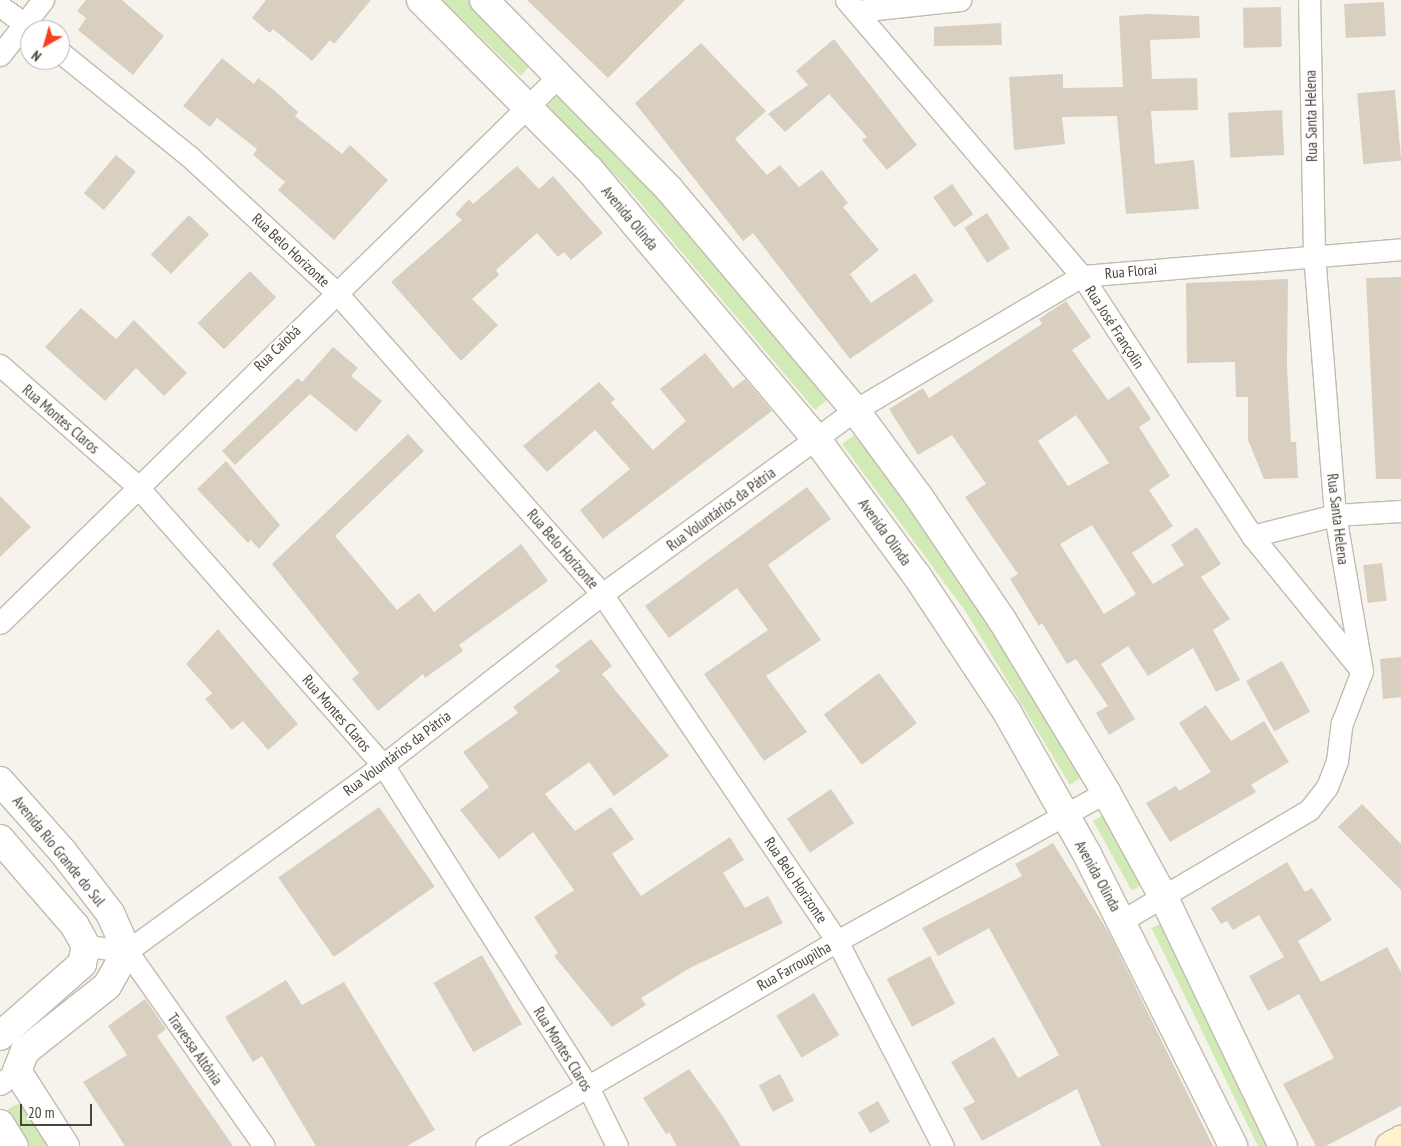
<!DOCTYPE html>
<meta charset="utf-8">
<style>
body{margin:0}
#map{position:relative;width:1401px;height:1146px;overflow:hidden;background:#f6f3ec;font-family:"PT Sans Narrow",sans-serif}
div>[style]{position:absolute}
.green>*{inset:0;background:#d2eab5;transform-origin:0 0}
.building>*{inset:0;background:#d8cfc1;transform-origin:0 0}
.roads{filter:drop-shadow(1px 0 #c2bbae) drop-shadow(-1px 0 #c2bbae) drop-shadow(0 1px #c2bbae) drop-shadow(0 -1px #c2bbae)}
.minor>*{height:21px;margin:-10.5px;padding:0 10.5px;transform-origin:10.5px;border-radius:10.5px;background:#fff}
.tertiary>*{height:28px;margin:-14px;padding:0 14px;transform-origin:14px;border-radius:14px;background:#fff}
.secondary>*{height:28px;margin:-14px;padding:0 14px;transform-origin:14px;border-radius:14px;background:#fff3cd}
span{translate:-50% -50%;white-space:nowrap;text-align:center;line-height:1.15;-webkit-text-stroke:4.5px #fff;paint-order:stroke}
.street-label{font-size:15px;color:#4b4439}
.north{position:absolute;left:20px;top:20px;width:50px;height:50px;box-sizing:border-box;background:#fff;border:1px solid #b7b4b0;border-radius:50%;rotate:218deg;font-size:14px;font-weight:700;line-height:20px;text-align:center;color:#4b4439}
.north::after{content:'';display:block;margin:auto;width:18px;height:22px;background:#fc3f1d;clip-path:polygon(50% 0,100% 100%,50% 72%,0 100%)}
.scale{position:absolute;left:20px;top:1104px;width:72px;height:22px;box-sizing:border-box;border:2px solid #4b4439;border-top:0;padding-left:6px;font-size:15px;line-height:18px;white-space:nowrap;color:#4b4439;-webkit-text-stroke:4px #fff;paint-order:stroke}
</style>
<div id="map">
<div class="green">
<i style="clip-path:polygon(442px 0,468px 0,532px 63px,521px 76px)"></i>
<i style="clip-path:polygon(559px 93px,639px 173px,829px 398px,815px 410px,625px 185px,547px 106px)"></i>
<i style="clip-path:polygon(857px 433px,979px 604px,1085px 775px,1070px 785px,966px 612px,842px 444px)"></i>
<i style="left:1107px;top:813px;width:80px;height:16px;rotate:61deg"></i>
<i style="left:1166px;top:921px;width:250px;height:16px;rotate:64deg"></i>
<i style="clip-path:polygon(20px 1103px,26px 1106px,52px 1146px,28px 1146px,9px 1117px,8px 1109px)"></i>
</div>
<div class="building">
<i style="clip-path:polygon(86px 0,122px 0,164px 36px,133px 75px,78px 30px,86px 18px,77px 11px)"></i>
<i style="clip-path:polygon(266px 0,371px 0,334px 44px,330px 40px,312px 61px,273px 29px,270px 33px,252px 18px)"></i>
<i style="clip-path:polygon(527px 0,685px 0,608px 78px)"></i>
<i style="left:1384px;top:2px;width:34px;height:40px;rotate:87deg"></i>
<i style="left:1281px;top:7px;width:40px;height:38px;rotate:89deg"></i>
<i style="clip-path:polygon(1149px 14px,1199px 16px,1200px 38px,1150px 40px,1152px 79px,1197px 78px,1198px 110px,1151px 111px,1155px 164px,1194px 160px,1199px 209px,1126px 214px,1117px 116px,1062px 117px,1065px 144px,1014px 150px,1009px 77px,1063px 74px,1063px 88px,1123px 87px,1119px 16px)"></i>
<i style="clip-path:polygon(1001px 23px,1002px 45px,934px 46px,934px 27px)"></i>
<i style="clip-path:polygon(834px 39px,917px 145px,887px 170px,862px 140px,867px 137px,829px 94px,785px 132px,768px 114px,808px 85px,796px 71px)"></i>
<i style="clip-path:polygon(701px 43px,766px 111px,735px 139px,767px 175px,780px 165px,799px 187px,822px 170px,848px 203px,843px 207px,879px 250px,850px 274px,871px 303px,915px 273px,934px 301px,850px 359px,753px 233px,743px 241px,635px 103px)"></i>
<i style="clip-path:polygon(222px 58px,254px 84px,258px 78px,275px 91px,298px 112px,295px 116px,342px 154px,350px 145px,388px 180px,334px 240px,278px 190px,285px 182px,253px 155px,257px 149px,217px 118px,210px 127px,183px 106px)"></i>
<i style="left:1395px;top:90px;width:71px;height:38px;rotate:85deg"></i>
<i style="left:1282px;top:110px;width:45px;height:54px;rotate:87deg"></i>
<i style="left:116px;top:155px;width:26px;height:50px;rotate:40deg"></i>
<i style="clip-path:polygon(517px 166px,539px 189px,553px 176px,603px 233px,571px 260px,564px 252px,558px 257px,537px 233px,496px 270px,499px 275px,472px 299px,498px 325px,461px 361px,391px 282px,462px 220px,455px 214px,469px 199px,473px 204px)"></i>
<i style="left:952px;top:184px;width:37px;height:23px;rotate:55deg"></i>
<i style="left:987px;top:213px;width:42px;height:27px;rotate:57deg"></i>
<i style="left:189px;top:215px;width:28px;height:55px;rotate:44deg"></i>
<i style="left:250px;top:271px;width:37px;height:74px;rotate:45deg"></i>
<i style="clip-path:polygon(1401px 277px,1401px 479px,1376px 479px,1366px 278px)"></i>
<i style="clip-path:polygon(1288px 279px,1287px 365px,1291px 442px,1296px 442px,1298px 478px,1264px 479px,1248px 440px,1248px 397px,1236px 397px,1235px 362px,1187px 363px,1186px 283px)"></i>
<i style="clip-path:polygon(evenodd,1066px 301px,1091px 337px,1072px 350px,1108px 400px,1129px 386px,1151px 419px,1139px 427px,1170px 476px,1149px 490px,1173px 526px,1132px 553px,1153px 584px,1184px 565px,1171px 545px,1197px 527px,1221px 564px,1201px 577px,1230px 619px,1213px 630px,1240px 680px,1216px 692px,1193px 648px,1148px 676px,1128px 646px,1101px 664px,1135px 719px,1109px 735px,1096px 713px,1108px 706px,1076px 659px,1067px 664px,1042px 623px,1039px 626px,1010px 579px,1018px 574px,965px 497px,986px 484px,952px 435px,918px 455px,889px 409px,923px 388px,929px 398px,1042px 324px,1039px 319px,1066px 301px,1076px 415px,1109px 463px,1068px 486px,1038px 441px,1076px 415px,1066px 301px,1092px 525px,1136px 594px,1104px 614px,1060px 544px,1092px 525px)"></i>
<i style="clip-path:polygon(81px 308px,116px 339px,134px 320px,187px 373px,164px 396px,136px 368px,105px 401px,45px 347px)"></i>
<i style="clip-path:polygon(333px 347px,358px 368px,351px 376px,382px 401px,356px 432px,310px 394px,235px 465px,222px 451px,298px 378px,302px 382px)"></i>
<i style="clip-path:polygon(705px 353px,733px 388px,745px 379px,772px 411px,603px 539px,580px 510px,630px 469px,595px 430px,547px 472px,523px 446px,599px 382px,615px 399px,611px 403px,653px 450px,686px 421px,660px 389px)"></i>
<i style="clip-path:polygon(408px 434px,424px 451px,335px 536px,397px 610px,419px 593px,434px 612px,521px 544px,548px 581px,459px 645px,463px 651px,425px 678px,423px 674px,378px 711px,352px 679px,359px 673px,272px 564px)"></i>
<i style="clip-path:polygon(226px 461px,280px 525px,259px 549px,251px 540px,248px 543px,197px 489px)"></i>
<i style="clip-path:polygon(807px 487px,831px 519px,768px 565px,821px 640px,766px 676px,807px 732px,764px 761px,704px 674px,768px 630px,737px 588px,669px 638px,645px 606px)"></i>
<i style="clip-path:polygon(0 496px,31px 527px,0 557px)"></i>
<i style="left:1382px;top:563px;width:38px;height:19px;rotate:83deg"></i>
<i style="clip-path:polygon(218px 629px,298px 724px,268px 750px,243px 721px,232px 730px,205px 699px,212px 693px,186px 664px)"></i>
<i style="clip-path:polygon(591px 639px,612px 666px,602px 674px,669px 756px,614px 796px,589px 762px,545px 794px,575px 831px,611px 807px,634px 839px,612px 854px,641px 896px,730px 837px,744px 860px,723px 873px,745px 908px,768px 896px,783px 923px,690px 968px,641px 998px,646px 1005px,612px 1027px,554px 956px,558px 953px,534px 917px,574px 890px,533px 832px,499px 859px,460px 810px,489px 787px,463px 752px,518px 713px,513px 707px,560px 671px,555px 666px)"></i>
<i style="clip-path:polygon(1401px 657px,1401px 697px,1383px 699px,1380px 659px)"></i>
<i style="left:1282px;top:661px;width:58px;height:41px;rotate:61deg"></i>
<i style="left:879px;top:673px;width:63px;height:69px;rotate:53deg"></i>
<i style="clip-path:polygon(1206px 705px,1231px 741px,1264px 721px,1289px 762px,1251px 785px,1256px 792px,1170px 842px,1146px 803px,1176px 786px,1179px 791px,1211px 772px,1179px 723px)"></i>
<i style="left:831px;top:789px;width:41px;height:53px;rotate:56deg"></i>
<i style="clip-path:polygon(1362px 804px,1401px 844px,1401px 890px,1338px 827px)"></i>
<i style="left:379px;top:807px;width:97px;height:123px;rotate:55deg"></i>
<i style="clip-path:polygon(1053px 843px,1109px 933px,1213px 1146px,1101px 1146px,1077px 1089px,982px 1141px,963px 1108px,975px 1102px,951px 1062px,994px 1037px,1018px 1078px,1059px 1055px,989px 928px,938px 956px,922px 928px,1022px 876px,1015px 864px)"></i>
<i style="clip-path:polygon(1287px 862px,1305px 892px,1312px 888px,1332px 920px,1298px 941px,1321px 982px,1387px 947px,1401px 972px,1401px 1106px,1326px 1146px,1316px 1146px,1283px 1084px,1334px 1058px,1299px 994px,1268px 1011px,1249px 976px,1284px 957px,1259px 915px,1233px 930px,1227px 921px,1221px 924px,1211px 908px)"></i>
<i style="left:482px;top:955px;width:80px;height:56px;rotate:60deg"></i>
<i style="left:930px;top:956px;width:54px;height:49px;rotate:62deg"></i>
<i style="clip-path:polygon(286px 980px,302px 1005px,344px 982px,435px 1130px,407px 1146px,316px 1146px,262px 1056px,253px 1062px,225px 1017px)"></i>
<i style="left:814px;top:993px;width:49px;height:44px;rotate:59deg"></i>
<i style="clip-path:polygon(145px 999px,166px 1029px,157px 1036px,233px 1146px,125px 1146px,83px 1082px,127px 1055px,108px 1026px)"></i>
<i style="clip-path:polygon(689px 1069px,722px 1115px,741px 1146px,677px 1146px,669px 1132px,666px 1134px,643px 1098px)"></i>
<i style="left:780px;top:1074px;width:30px;height:24px;rotate:62deg"></i>
<i style="left:878px;top:1101px;width:24px;height:23px;rotate:60deg"></i>
</div>
<div class="roads">
<div class="minor">
<i style="left:846px;top:0;width:363px;rotate:49.5deg"></i>
<i style="left:1082px;top:276px;width:311px;rotate:56.8deg"></i>
<i style="left:1252px;top:536px;width:171px;rotate:50.9deg"></i>
<i style="left:0;top:6px;width:41px;rotate:36deg"></i>
<i style="left:857px;top:11px;width:104px;rotate:-6.1deg"></i>
<i style="left:60px;top:52px;width:166px;rotate:38.9deg"></i>
<i style="left:189px;top:156px;width:199px;rotate:42.8deg"></i>
<i style="left:335px;top:291px;width:404px;rotate:48.6deg"></i>
<i style="left:602px;top:594px;width:419px;rotate:55.9deg"></i>
<i style="left:837px;top:941px;width:231px;rotate:62.7deg"></i>
<i style="left:0;top:55px;width:70px;rotate:-52deg"></i>
<i style="left:0;top:365px;width:181px;rotate:41.4deg"></i>
<i style="left:136px;top:485px;width:373px;rotate:48.6deg"></i>
<i style="left:383px;top:765px;width:382px;rotate:57.5deg"></i>
<i style="left:588px;top:1087px;width:66px;rotate:63.8deg"></i>
<i style="left:1252px;top:536px;width:86px;rotate:-14.2deg"></i>
<i style="left:1335px;top:515px;width:66px;rotate:-3.5deg"></i>
<i style="left:0;top:623px;width:781px;rotate:-44.38deg"></i>
<i style="left:1123px;top:920px;width:216px;rotate:-30.6deg"></i>
<i style="left:1309px;top:810px;width:29px;rotate:-52deg"></i>
<i style="left:1327px;top:787px;width:28px;rotate:-69deg"></i>
<i style="left:1337px;top:761px;width:38px;rotate:-83deg"></i>
<i style="left:1342px;top:723px;width:56px;rotate:-69deg"></i>
<i style="left:1362px;top:671px;width:158px;rotate:-99.8deg"></i>
<i style="left:1335px;top:515px;width:262px;rotate:-94.6deg"></i>
<i style="left:1314px;top:254px;width:254px;rotate:-91.1deg"></i>
<i style="left:86px;top:946px;width:41px;rotate:7deg"></i>
<i style="left:127px;top:951px;width:316px;rotate:-36deg"></i>
<i style="left:383px;top:765px;width:278px;rotate:-38deg"></i>
<i style="left:602px;top:594px;width:313px;rotate:-36deg"></i>
<i style="left:855px;top:410px;width:264px;rotate:-30.6deg"></i>
<i style="left:1082px;top:276px;width:320px;rotate:-4.8deg"></i>
<i style="left:127px;top:951px;width:238px;rotate:54.9deg"></i>
<i style="left:0;top:1084px;width:21px;rotate:-37deg"></i>
<i style="left:486px;top:1146px;width:406px;rotate:-30.3deg"></i>
<i style="left:837px;top:941px;width:308px;rotate:-29deg"></i>
</div>
<div class="tertiary">
<i style="left:421px;top:0;width:238px;rotate:45.2deg"></i>
<i style="left:589px;top:169px;width:354px;rotate:49.9deg"></i>
<i style="left:817px;top:440px;width:169px;rotate:53.7deg"></i>
<i style="left:917px;top:576px;width:163px;rotate:56.5deg"></i>
<i style="left:1007px;top:712px;width:165px;rotate:60.6deg"></i>
<i style="left:1088px;top:856px;width:324px;rotate:63.4deg"></i>
<i style="left:484px;top:0;width:264px;rotate:45.6deg"></i>
<i style="left:669px;top:189px;width:289px;rotate:49.9deg"></i>
<i style="left:855px;top:410px;width:108px;rotate:53.7deg"></i>
<i style="left:919px;top:497px;width:148px;rotate:56deg"></i>
<i style="left:1002px;top:620px;width:201px;rotate:58.8deg"></i>
<i style="left:1106px;top:792px;width:121px;rotate:61.3deg"></i>
<i style="left:1164px;top:898px;width:275px;rotate:64.4deg"></i>
<i style="left:0;top:781px;width:95px;rotate:48.4deg"></i>
<i style="left:63px;top:852px;width:77px;rotate:52.4deg"></i>
<i style="left:110px;top:913px;width:42px;rotate:65.9deg"></i>
<i style="left:127px;top:951px;width:40px;rotate:119.7deg"></i>
<i style="left:107px;top:986px;width:105px;rotate:141.6deg"></i>
<i style="left:25px;top:1051px;width:22px;rotate:112deg"></i>
<i style="left:17px;top:1071px;width:89px;rotate:57.4deg"></i>
<i style="left:0;top:839px;width:115px;rotate:49.2deg"></i>
<i style="left:75px;top:926px;width:23px;rotate:61deg"></i>
<i style="left:86px;top:946px;width:18px;rotate:103deg"></i>
<i style="left:82px;top:964px;width:109px;rotate:138.7deg"></i>
<i style="left:0;top:1124px;width:26px;rotate:58deg"></i>
</div>
<div class="secondary">
<i style="left:1390px;top:1146px;width:13px;rotate:-29deg"></i>
</div>
</div>
<div class="street-label">
<span style="left:1311px;top:116px;rotate:-91deg">Rua Santa Helena</span>
<span style="left:630px;top:218px;rotate:50deg">Avenida Olinda</span>
<span style="left:291px;top:250px;rotate:43deg">Rua Belo Horizonte</span>
<span style="left:1131px;top:271px;rotate:-5deg">Rua Florai</span>
<span style="left:1115px;top:327px;rotate:57deg">Rua José Françolin</span>
<span style="left:277px;top:348px;rotate:-44deg">Rua Caiobá</span>
<span style="left:61px;top:419px;rotate:41deg">Rua Montes Claros</span>
<span style="left:721px;top:509px;rotate:-36deg">Rua Voluntários da Pátria</span>
<span style="left:1338px;top:519px;rotate:83deg">Rua Santa Helena</span>
<span style="left:885px;top:532px;rotate:54deg">Avenida Olinda</span>
<span style="left:563px;top:549px;rotate:49deg">Rua Belo Horizonte</span>
<span style="left:337px;top:713px;rotate:49deg">Rua Montes Claros</span>
<span style="left:397px;top:753px;rotate:-37deg">Rua Voluntários da Pátria</span>
<span style="left:59px;top:851px;rotate:51deg">Avenida Rio Grande do Sul</span>
<span style="left:1098px;top:876px;rotate:61deg">Avenida Olinda</span>
<span style="left:796px;top:880px;rotate:56deg">Rua Belo Horizonte</span>
<span style="left:794px;top:966px;rotate:-30deg">Rua Farroupilha</span>
<span style="left:195px;top:1049px;rotate:55deg">Travessa Altônia</span>
<span style="left:563px;top:1049px;rotate:58deg">Rua Montes Claros</span>
</div>
<div class="north">N</div>
<div class="scale">20 m</div>
</div>
